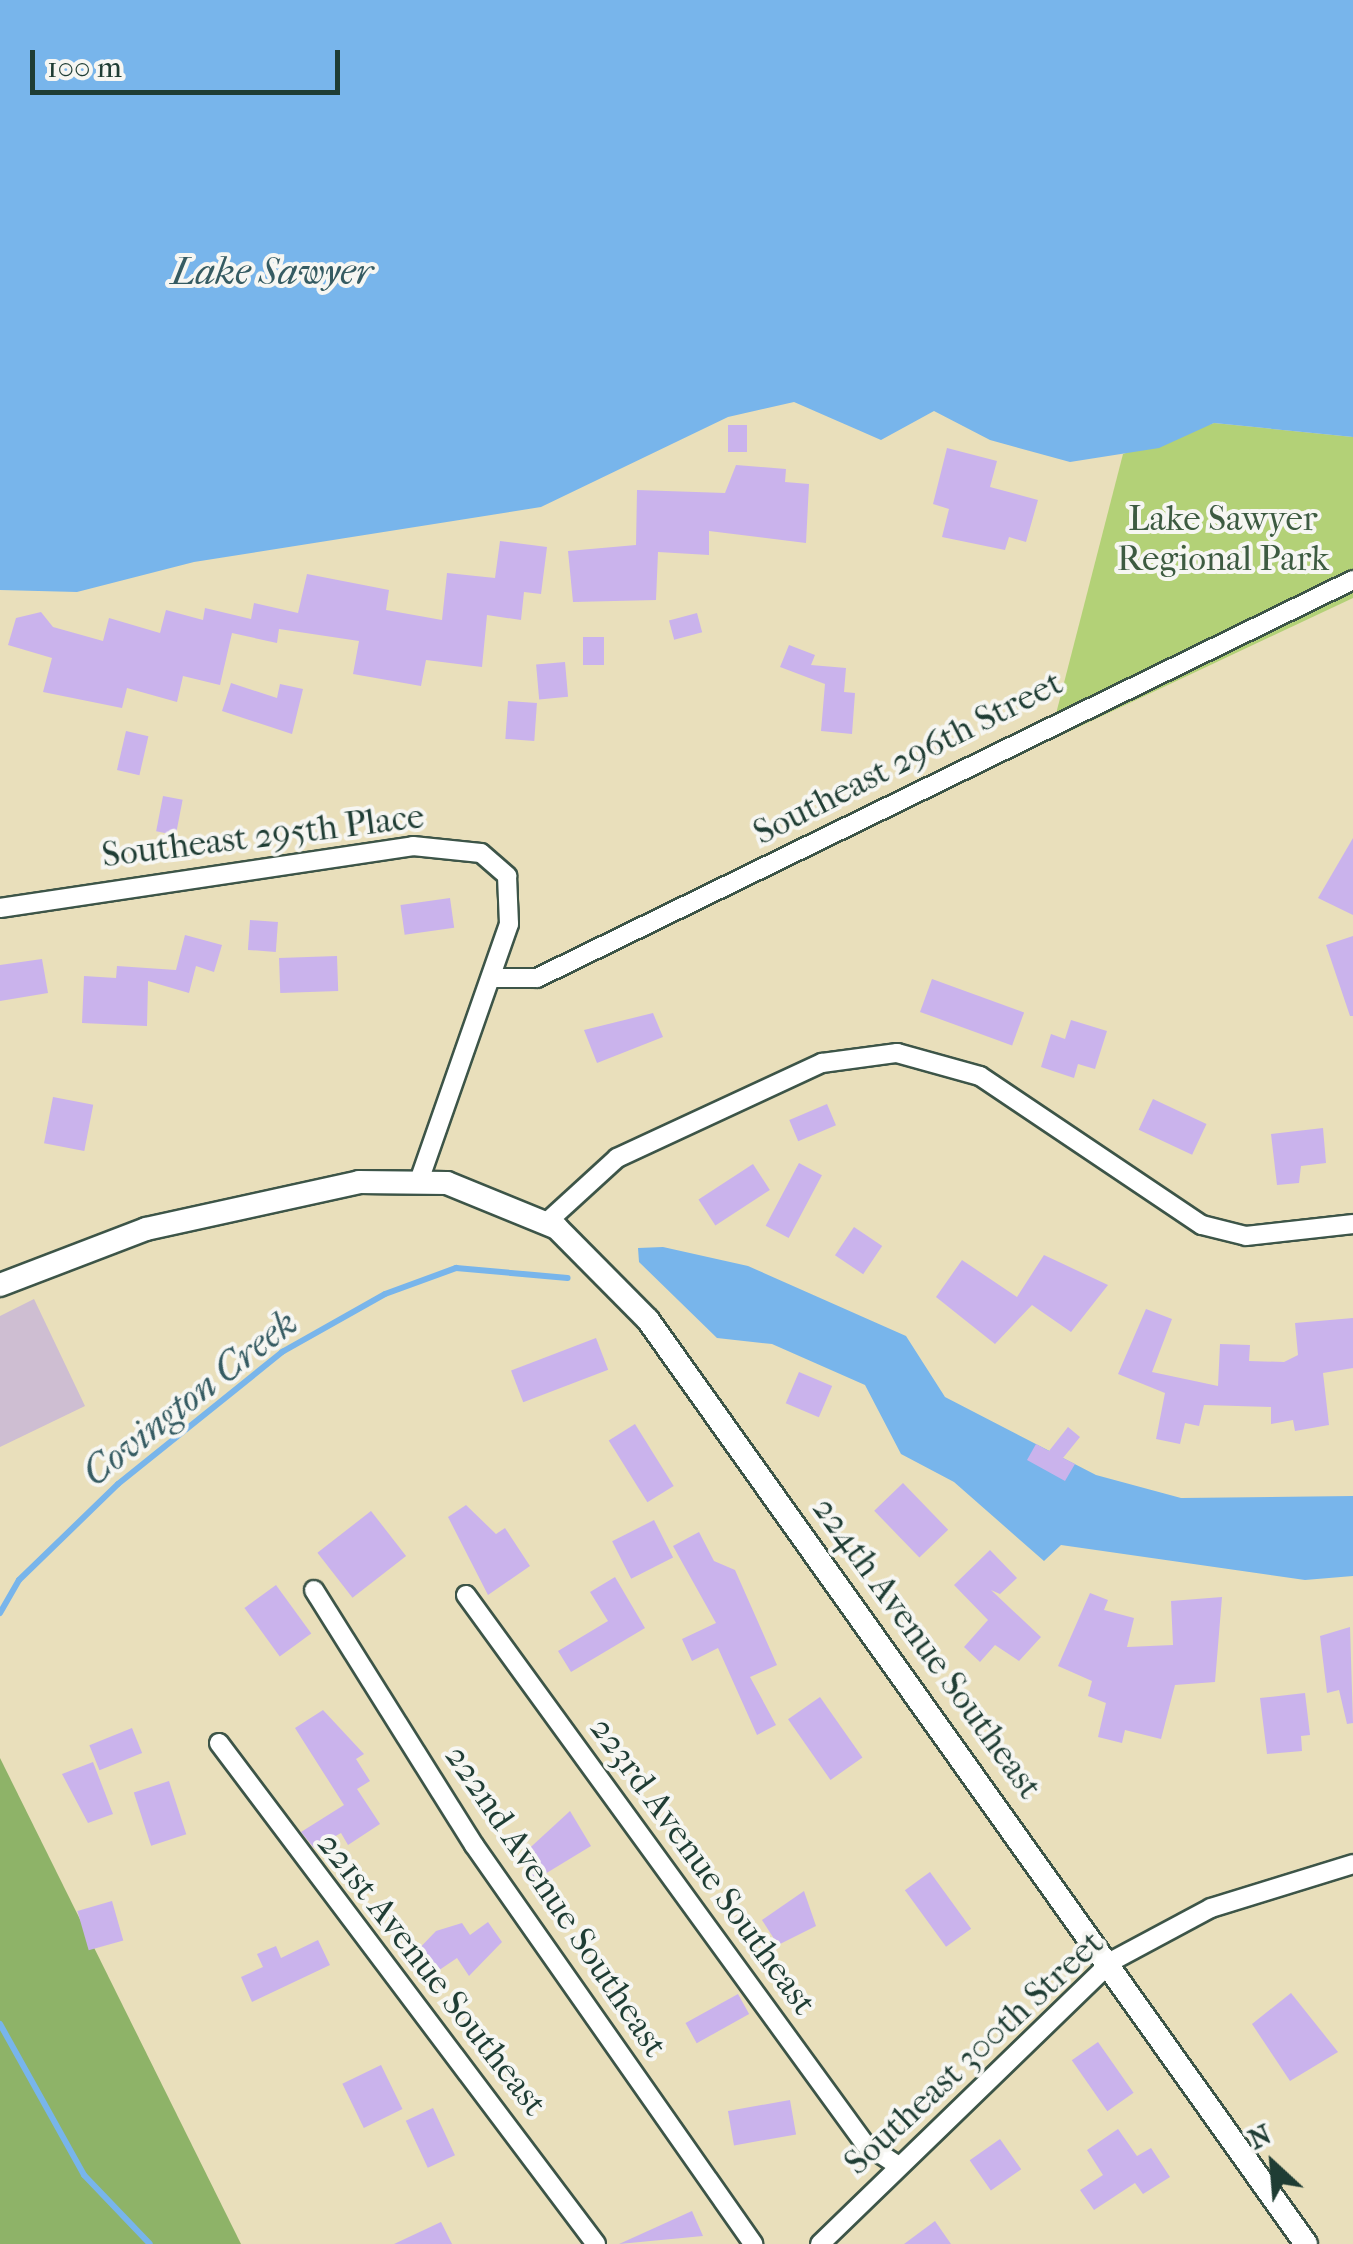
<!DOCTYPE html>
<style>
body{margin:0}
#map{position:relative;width:1353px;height:2244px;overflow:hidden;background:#e9dfbb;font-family:"IM FELL French Canon",serif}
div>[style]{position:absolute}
.industrial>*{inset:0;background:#cebed2}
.green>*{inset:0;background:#b3d177}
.forest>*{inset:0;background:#8eb368}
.water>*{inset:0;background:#78b5eb}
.stream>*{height:6px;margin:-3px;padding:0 3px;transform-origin:3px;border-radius:3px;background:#78b5eb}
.building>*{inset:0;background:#cab3ec;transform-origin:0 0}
.roads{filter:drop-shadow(2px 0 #3d5548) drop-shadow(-2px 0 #3d5548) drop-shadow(0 2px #3d5548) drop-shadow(0 -2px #3d5548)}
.minor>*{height:18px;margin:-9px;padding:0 9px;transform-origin:9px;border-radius:9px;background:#fff}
.tertiary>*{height:22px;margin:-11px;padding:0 11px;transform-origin:11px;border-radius:11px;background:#fff}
span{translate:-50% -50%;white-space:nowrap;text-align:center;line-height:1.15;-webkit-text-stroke:8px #f6f6f2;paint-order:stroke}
.park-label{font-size:35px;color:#3d5b41}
.street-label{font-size:35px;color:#1f3d34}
.water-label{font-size:38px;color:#355b62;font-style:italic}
.north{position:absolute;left:1223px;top:2114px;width:100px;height:100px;-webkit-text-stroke:8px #f6f6f2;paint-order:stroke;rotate:334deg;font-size:28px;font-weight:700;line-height:40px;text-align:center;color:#1f3d34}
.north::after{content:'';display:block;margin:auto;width:35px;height:45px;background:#1f3d34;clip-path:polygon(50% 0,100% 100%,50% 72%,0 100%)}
.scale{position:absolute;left:30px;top:50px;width:310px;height:45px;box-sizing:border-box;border:5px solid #1f3d34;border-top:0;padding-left:12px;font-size:30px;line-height:35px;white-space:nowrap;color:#1f3d34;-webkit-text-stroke:8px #f6f6f2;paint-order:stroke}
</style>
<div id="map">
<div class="industrial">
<i style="clip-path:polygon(34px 1299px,85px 1406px,0 1447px,0 1316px)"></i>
</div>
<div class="green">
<i style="clip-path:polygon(1214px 423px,1353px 437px,1353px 598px,1049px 741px,1123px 454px)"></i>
</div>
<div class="forest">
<i style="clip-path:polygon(0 1758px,241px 2244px,0 2244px)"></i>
</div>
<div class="water">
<i style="clip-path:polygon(0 0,1353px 0,1353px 437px,1214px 423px,1159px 448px,1070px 462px,990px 440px,934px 411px,881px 440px,794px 402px,728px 417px,541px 507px,194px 562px,77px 592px,0 590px)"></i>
<i style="clip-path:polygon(663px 1247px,748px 1266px,906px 1336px,945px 1397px,1096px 1475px,1181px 1498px,1353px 1496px,1353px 1576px,1305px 1580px,1061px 1545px,1044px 1561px,954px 1482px,901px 1454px,865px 1385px,772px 1344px,717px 1338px,639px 1262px,638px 1248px)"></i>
</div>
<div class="stream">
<i style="left:0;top:1613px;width:38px;rotate:-60deg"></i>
<i style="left:19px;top:1580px;width:138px;rotate:-44.1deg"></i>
<i style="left:118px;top:1484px;width:211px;rotate:-38.8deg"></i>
<i style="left:282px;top:1352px;width:118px;rotate:-29.4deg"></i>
<i style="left:385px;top:1294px;width:76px;rotate:-20.1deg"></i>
<i style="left:456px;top:1268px;width:112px;rotate:5.1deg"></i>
<i style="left:0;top:2024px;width:173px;rotate:60.9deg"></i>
<i style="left:84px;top:2175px;width:95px;rotate:46.3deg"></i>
</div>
<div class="building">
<i style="left:728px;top:425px;width:19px;height:27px"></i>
<i style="clip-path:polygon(947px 448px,997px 461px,990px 487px,1038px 500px,1026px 542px,1009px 537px,1005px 550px,942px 537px,949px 509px,933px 504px)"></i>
<i style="clip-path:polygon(736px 465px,786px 469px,785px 482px,809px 484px,806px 543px,709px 531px,709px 555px,658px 552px,656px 600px,573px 602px,568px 551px,636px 545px,637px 490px,725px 493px)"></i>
<i style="clip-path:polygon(500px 541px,547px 547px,541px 594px,524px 592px,521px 620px,487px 615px,482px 667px,426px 660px,421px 686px,353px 674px,359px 641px,279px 629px,277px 643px,232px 633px,220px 685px,183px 676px,177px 702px,127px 688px,122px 708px,43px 692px,52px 658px,8px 645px,16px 618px,41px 612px,53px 627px,103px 641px,109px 618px,160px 633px,166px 610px,203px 620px,205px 608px,251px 619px,254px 603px,298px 613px,307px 574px,389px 590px,386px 610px,442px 620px,447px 573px,495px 578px)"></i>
<i style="left:697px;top:613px;width:20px;height:29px;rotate:75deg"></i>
<i style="left:583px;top:637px;width:21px;height:28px"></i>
<i style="clip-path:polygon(789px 645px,815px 655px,811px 665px,846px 668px,844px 692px,855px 693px,852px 734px,821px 731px,825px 684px,780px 667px)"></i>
<i style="left:565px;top:662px;width:35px;height:29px;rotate:85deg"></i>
<i style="clip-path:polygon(231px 683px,277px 698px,280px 684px,303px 689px,292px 734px,222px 711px)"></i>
<i style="left:508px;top:701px;width:29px;height:38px;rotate:4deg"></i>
<i style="left:126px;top:731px;width:23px;height:40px;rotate:13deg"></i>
<i style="left:163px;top:796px;width:20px;height:36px;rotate:11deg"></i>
<i style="clip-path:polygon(1353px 838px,1353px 915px,1318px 898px)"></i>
<i style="left:450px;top:898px;width:30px;height:50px;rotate:82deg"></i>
<i style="left:250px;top:920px;width:28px;height:30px;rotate:4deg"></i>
<i style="clip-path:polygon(185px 935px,222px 945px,214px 972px,196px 966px,189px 993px,148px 981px,147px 1026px,82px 1023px,84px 976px,116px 978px,117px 966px,176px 970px)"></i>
<i style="clip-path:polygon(1353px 936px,1353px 1016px,1350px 1016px,1326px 945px)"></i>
<i style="left:337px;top:956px;width:35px;height:58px;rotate:88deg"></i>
<i style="clip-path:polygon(42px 959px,48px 993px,0 1001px,0 965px)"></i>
<i style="left:932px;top:979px;width:98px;height:35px;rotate:20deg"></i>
<i style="clip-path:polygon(653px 1013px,663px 1037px,597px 1063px,584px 1030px)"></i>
<i style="clip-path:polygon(1071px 1020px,1107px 1031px,1095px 1069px,1078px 1064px,1074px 1078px,1041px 1067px,1051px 1034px,1065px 1039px)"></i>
<i style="left:53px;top:1097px;width:41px;height:47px;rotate:11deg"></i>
<i style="left:1153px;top:1099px;width:59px;height:34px;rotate:25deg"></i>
<i style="left:827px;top:1104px;width:23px;height:41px;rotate:67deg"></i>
<i style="clip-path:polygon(1323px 1128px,1326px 1163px,1301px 1166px,1299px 1183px,1277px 1185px,1271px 1134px)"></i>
<i style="left:799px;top:1163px;width:26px;height:71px;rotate:28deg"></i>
<i style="left:753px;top:1164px;width:31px;height:65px;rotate:57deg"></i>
<i style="left:854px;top:1227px;width:34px;height:34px;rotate:34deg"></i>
<i style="clip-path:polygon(1044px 1255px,1108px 1285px,1071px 1332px,1032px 1305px,995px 1344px,936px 1297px,962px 1260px,1017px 1297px)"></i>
<i style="clip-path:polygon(1146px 1309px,1172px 1319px,1152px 1372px,1218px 1386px,1220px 1344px,1250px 1345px,1249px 1361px,1284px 1362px,1298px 1355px,1295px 1323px,1353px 1318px,1353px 1368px,1323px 1373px,1329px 1425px,1295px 1431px,1293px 1420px,1271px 1424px,1271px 1407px,1204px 1405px,1199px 1426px,1185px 1423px,1180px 1444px,1156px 1439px,1165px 1393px,1118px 1374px)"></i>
<i style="left:596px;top:1338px;width:34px;height:91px;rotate:69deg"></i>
<i style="left:799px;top:1372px;width:36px;height:34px;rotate:23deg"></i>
<i style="left:635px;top:1424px;width:73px;height:31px;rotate:58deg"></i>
<i style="clip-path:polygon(1068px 1427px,1080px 1437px,1063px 1458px,1075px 1464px,1065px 1481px,1027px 1460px,1036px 1444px,1049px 1451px)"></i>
<i style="left:903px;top:1483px;width:65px;height:40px;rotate:46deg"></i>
<i style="clip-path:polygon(466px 1505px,496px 1534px,505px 1528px,530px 1566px,488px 1595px,448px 1517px)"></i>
<i style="left:371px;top:1511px;width:57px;height:68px;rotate:52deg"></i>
<i style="left:654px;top:1520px;width:42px;height:47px;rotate:63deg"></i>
<i style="clip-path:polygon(699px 1532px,714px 1561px,735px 1570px,777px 1665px,750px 1677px,776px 1725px,757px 1735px,718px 1648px,692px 1661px,682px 1639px,716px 1623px,673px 1546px)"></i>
<i style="clip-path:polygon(990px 1550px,1017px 1578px,1000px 1594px,991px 1590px,1041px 1637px,1019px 1661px,995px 1645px,980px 1662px,964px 1647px,988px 1620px,954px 1585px)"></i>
<i style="clip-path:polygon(615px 1577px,645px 1628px,571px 1672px,558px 1651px,608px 1621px,590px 1592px)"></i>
<i style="left:276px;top:1585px;width:60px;height:39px;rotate:54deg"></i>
<i style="clip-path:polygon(1090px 1593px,1108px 1600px,1104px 1610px,1134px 1618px,1127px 1647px,1173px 1645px,1171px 1601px,1222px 1597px,1215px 1682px,1175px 1685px,1161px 1739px,1125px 1730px,1122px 1743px,1098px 1737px,1106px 1703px,1088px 1696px,1092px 1681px,1058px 1666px)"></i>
<i style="clip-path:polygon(1350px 1627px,1353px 1723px,1347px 1724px,1339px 1690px,1327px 1693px,1320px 1636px)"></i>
<i style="clip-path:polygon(1305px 1693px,1310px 1735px,1301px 1736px,1302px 1751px,1267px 1754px,1260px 1698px)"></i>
<i style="left:820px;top:1697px;width:74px;height:39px;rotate:55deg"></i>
<i style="clip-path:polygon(323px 1710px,364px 1754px,356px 1759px,370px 1781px,357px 1789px,380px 1824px,348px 1845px,341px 1833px,314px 1848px,301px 1832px,344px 1805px,295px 1728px)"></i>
<i style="left:132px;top:1728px;width:27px;height:46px;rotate:68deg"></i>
<i style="clip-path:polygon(93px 1762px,113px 1814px,88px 1823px,62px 1774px)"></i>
<i style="left:169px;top:1781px;width:56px;height:37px;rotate:72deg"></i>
<i style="clip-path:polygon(570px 1811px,591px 1846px,535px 1880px,521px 1856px)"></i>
<i style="left:930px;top:1872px;width:70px;height:31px;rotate:54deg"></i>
<i style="clip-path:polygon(804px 1891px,816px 1926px,778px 1945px,762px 1920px)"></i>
<i style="left:112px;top:1901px;width:41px;height:36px;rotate:74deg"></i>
<i style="clip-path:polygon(488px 1922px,502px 1942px,469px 1976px,457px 1958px,426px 1979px,411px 1957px,436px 1931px,462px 1923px,470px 1935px)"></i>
<i style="clip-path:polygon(318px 1940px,330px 1965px,252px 2002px,241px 1977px,263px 1967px,257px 1954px,276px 1946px,281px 1958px)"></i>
<i style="clip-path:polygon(1291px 1993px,1338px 2052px,1290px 2081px,1252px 2024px)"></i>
<i style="left:738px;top:1994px;width:23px;height:60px;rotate:61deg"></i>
<i style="left:1098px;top:2042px;width:62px;height:32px;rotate:55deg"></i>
<i style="left:381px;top:2065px;width:49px;height:43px;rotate:64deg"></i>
<i style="left:790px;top:2100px;width:35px;height:63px;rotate:80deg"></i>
<i style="left:433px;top:2108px;width:52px;height:30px;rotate:65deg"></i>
<i style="clip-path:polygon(1118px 2129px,1137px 2156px,1151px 2148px,1170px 2177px,1143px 2194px,1135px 2183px,1094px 2210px,1080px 2190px,1103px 2175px,1087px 2150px)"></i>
<i style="left:1000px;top:2139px;width:37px;height:37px;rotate:55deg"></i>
<i style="clip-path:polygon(692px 2211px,703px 2236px,619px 2244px)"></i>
<i style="clip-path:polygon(935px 2221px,951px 2244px,904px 2244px)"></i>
<i style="clip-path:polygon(441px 2222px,452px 2244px,394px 2244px)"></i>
</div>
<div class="roads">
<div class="minor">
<i style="left:0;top:908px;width:418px;rotate:-8.5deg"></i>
<i style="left:413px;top:846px;width:68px;rotate:5.9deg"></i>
<i style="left:481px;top:853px;width:35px;rotate:41deg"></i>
<i style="left:507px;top:876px;width:48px;rotate:87.6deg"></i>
<i style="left:509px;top:924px;width:269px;rotate:109.3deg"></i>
<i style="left:491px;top:978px;width:46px"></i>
<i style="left:537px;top:978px;width:908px;rotate:-26deg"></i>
<i style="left:547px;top:1222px;width:95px;rotate:-42.4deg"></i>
<i style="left:617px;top:1158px;width:226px;rotate:-24.9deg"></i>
<i style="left:822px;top:1063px;width:76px;rotate:-7.6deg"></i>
<i style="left:897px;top:1053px;width:86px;rotate:15.5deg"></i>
<i style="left:980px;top:1076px;width:267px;rotate:33.9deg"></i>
<i style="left:1202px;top:1225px;width:45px;rotate:14deg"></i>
<i style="left:1246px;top:1236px;width:108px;rotate:-6.4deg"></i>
<i style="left:314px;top:1590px;width:301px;rotate:57.9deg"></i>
<i style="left:474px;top:1845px;width:487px;rotate:55deg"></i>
<i style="left:466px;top:1595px;width:679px;rotate:53.99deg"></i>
<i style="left:865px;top:2144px;width:38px;rotate:33deg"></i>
<i style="left:219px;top:1743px;width:627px;rotate:53.04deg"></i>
<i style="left:820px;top:2244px;width:407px;rotate:-44.1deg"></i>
<i style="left:1112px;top:1961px;width:112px;rotate:-28.2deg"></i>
<i style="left:1211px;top:1908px;width:149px;rotate:-17.2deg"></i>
</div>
<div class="tertiary">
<i style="left:0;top:1285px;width:156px;rotate:-21deg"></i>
<i style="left:146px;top:1229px;width:218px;rotate:-12.4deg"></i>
<i style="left:359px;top:1182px;width:88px;rotate:0.7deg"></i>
<i style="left:447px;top:1183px;width:119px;rotate:22.2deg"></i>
<i style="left:557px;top:1228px;width:129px;rotate:45.3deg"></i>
<i style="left:648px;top:1320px;width:1134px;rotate:54.54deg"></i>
</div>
</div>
<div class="park-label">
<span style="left:1223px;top:539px">Lake Sawyer<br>Regional Park</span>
</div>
<div class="street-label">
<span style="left:908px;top:758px;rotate:-27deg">Southeast 296th Street</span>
<span style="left:263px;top:836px;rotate:-7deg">Southeast 295th Place</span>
<span style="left:927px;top:1648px;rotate:54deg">224th Avenue Southeast</span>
<span style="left:703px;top:1866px;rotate:54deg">223rd Avenue Southeast</span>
<span style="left:556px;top:1901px;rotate:56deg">222nd Avenue Southeast</span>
<span style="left:432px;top:1974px;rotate:52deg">221st Avenue Southeast</span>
<span style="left:974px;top:2053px;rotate:-43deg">Southeast 300th Street</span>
</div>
<div class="water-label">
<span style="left:272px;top:272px">Lake Sawyer</span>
<span style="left:190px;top:1398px;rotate:-38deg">Covington Creek</span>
</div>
<div class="north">N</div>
<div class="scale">100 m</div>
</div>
